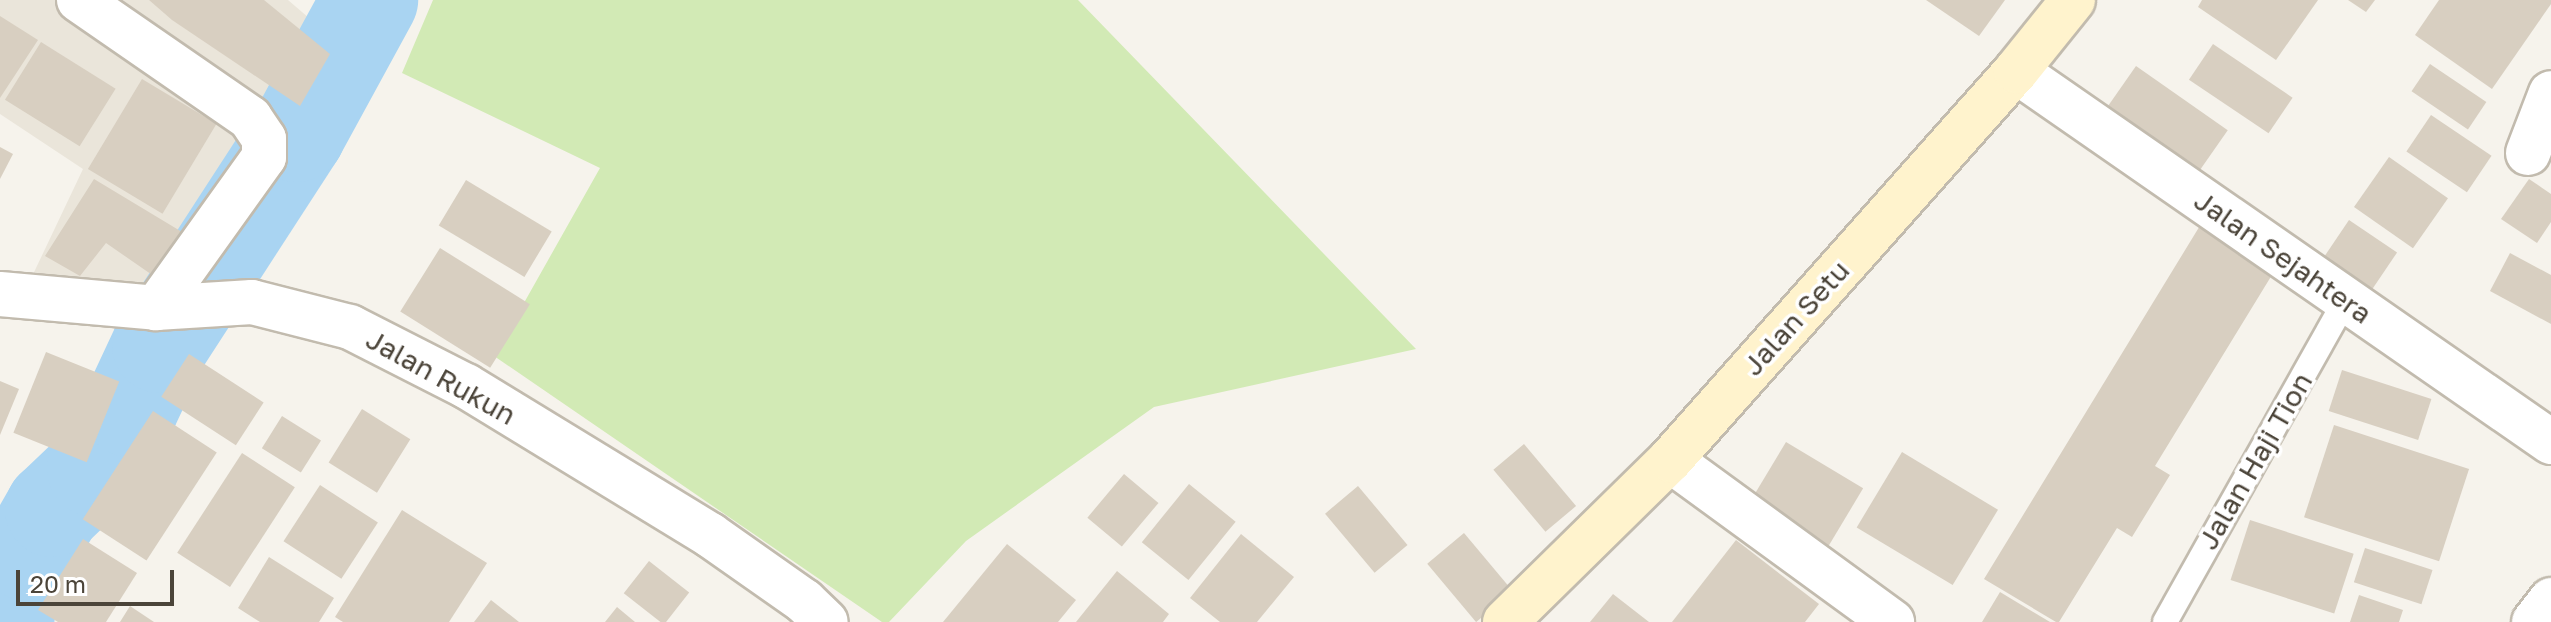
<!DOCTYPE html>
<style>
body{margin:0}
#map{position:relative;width:2551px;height:622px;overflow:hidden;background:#f6f3ec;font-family:"Golos Text",sans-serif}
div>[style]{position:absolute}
.residential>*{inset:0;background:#eae5da}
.green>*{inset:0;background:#d2eab5}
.river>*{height:96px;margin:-48px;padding:0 48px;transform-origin:48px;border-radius:48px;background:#a9d4f2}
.building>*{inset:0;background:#d8cfc1;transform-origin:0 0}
.roads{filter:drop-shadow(2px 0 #c2bbae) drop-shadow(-2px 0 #c2bbae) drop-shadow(0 2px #c2bbae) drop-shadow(0 -2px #c2bbae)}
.lane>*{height:24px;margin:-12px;padding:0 12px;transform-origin:12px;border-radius:12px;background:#fff}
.street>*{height:44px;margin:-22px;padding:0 22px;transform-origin:22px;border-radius:22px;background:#fff}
.secondary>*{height:44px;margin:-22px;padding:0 22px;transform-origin:22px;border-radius:22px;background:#fff3cd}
span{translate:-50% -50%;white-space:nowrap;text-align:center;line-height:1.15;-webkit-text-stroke:7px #fff;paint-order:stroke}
.street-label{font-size:28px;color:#4b4439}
.scale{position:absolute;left:16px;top:570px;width:158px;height:36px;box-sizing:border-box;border:4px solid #4b4439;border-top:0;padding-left:10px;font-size:24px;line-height:28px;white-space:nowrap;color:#4b4439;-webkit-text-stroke:6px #fff;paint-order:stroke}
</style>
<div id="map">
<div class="residential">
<i style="clip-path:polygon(0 0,288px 0,337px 42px,314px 94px,184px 298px,27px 287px,83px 169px,0 114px)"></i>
</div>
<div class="green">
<i style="clip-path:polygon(433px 0,1078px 0,1416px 349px,1154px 407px,966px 541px,889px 622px,882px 622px,494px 356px,600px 168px,402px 73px)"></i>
</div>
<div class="river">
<i style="left:6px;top:622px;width:17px;rotate:-83deg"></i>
<i style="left:8px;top:605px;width:56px;rotate:-69deg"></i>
<i style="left:28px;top:553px;width:51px;rotate:-60.4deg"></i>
<i style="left:53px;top:509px;width:58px;rotate:-43.6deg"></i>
<i style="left:95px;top:469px;width:69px;rotate:-59.7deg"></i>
<i style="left:130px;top:409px;width:71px;rotate:-64.9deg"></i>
<i style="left:160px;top:345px;width:252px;rotate:-57deg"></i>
<i style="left:297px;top:134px;width:153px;rotate:-61.4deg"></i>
</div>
<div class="building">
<i style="clip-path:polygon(149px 0,264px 0,330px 54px,300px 106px,172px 20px)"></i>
<i style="clip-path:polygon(1926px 0,2005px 0,1979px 36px)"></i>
<i style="clip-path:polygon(2202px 0,2318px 0,2276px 60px,2198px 7px)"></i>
<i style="clip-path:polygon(2348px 0,2375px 0,2366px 12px)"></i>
<i style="clip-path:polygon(2439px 0,2551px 0,2551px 4px,2492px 89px,2415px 35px)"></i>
<i style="clip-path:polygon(0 16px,38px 40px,0 98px)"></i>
<i style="left:41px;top:42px;width:88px;height:68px;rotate:32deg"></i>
<i style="left:2213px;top:44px;width:96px;height:43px;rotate:34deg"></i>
<i style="left:2430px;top:64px;width:68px;height:33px;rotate:34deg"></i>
<i style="left:2136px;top:66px;width:112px;height:60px;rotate:35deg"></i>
<i style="left:142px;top:79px;width:87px;height:105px;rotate:31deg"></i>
<i style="left:2431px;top:115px;width:73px;height:44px;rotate:34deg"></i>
<i style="clip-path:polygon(0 147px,13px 154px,0 179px)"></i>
<i style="left:2389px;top:157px;width:72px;height:61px;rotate:35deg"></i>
<i style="clip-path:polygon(94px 179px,187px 235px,158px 279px,106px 243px,80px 276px,45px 256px)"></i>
<i style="clip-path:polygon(2529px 179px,2551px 194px,2551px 222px,2537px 243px,2501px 219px)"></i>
<i style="left:466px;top:180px;width:100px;height:53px;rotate:31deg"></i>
<i style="left:2349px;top:220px;width:58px;height:59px;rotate:34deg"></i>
<i style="clip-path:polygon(2201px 224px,2275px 270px,2155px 466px,2170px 475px,2132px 537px,2117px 528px,2059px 622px,2056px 622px,1984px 579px)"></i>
<i style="left:440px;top:248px;width:106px;height:75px;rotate:32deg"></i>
<i style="clip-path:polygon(2510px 253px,2551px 275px,2551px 324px,2490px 291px)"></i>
<i style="left:46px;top:352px;width:79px;height:87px;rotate:22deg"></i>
<i style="left:189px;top:354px;width:89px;height:51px;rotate:33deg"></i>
<i style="left:2342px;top:370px;width:94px;height:43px;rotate:18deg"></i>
<i style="clip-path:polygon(0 381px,19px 389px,0 435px)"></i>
<i style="left:362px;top:409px;width:57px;height:63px;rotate:32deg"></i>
<i style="left:153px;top:411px;width:76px;height:129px;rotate:33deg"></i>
<i style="left:282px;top:416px;width:46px;height:38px;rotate:32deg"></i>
<i style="left:2334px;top:425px;width:142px;height:97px;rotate:18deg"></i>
<i style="left:1786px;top:442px;width:90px;height:73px;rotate:31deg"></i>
<i style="left:1524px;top:444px;width:81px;height:40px;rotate:50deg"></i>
<i style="left:1902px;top:452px;width:112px;height:88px;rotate:31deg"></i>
<i style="left:242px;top:453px;width:63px;height:119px;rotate:33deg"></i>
<i style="left:1124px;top:474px;width:45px;height:57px;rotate:40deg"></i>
<i style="left:1189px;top:484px;width:60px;height:75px;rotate:39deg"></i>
<i style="left:320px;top:485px;width:69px;height:67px;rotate:33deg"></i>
<i style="left:1358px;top:486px;width:77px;height:43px;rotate:50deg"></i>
<i style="clip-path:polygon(402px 510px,487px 563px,449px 622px,343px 622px,335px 617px)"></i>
<i style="left:2250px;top:520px;width:109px;height:63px;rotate:18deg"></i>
<i style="left:1464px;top:533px;width:76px;height:48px;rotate:50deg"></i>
<i style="clip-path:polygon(1241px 534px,1294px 577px,1257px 622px,1220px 622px,1190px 598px)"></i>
<i style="clip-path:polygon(83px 539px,137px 573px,106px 622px,58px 622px,38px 610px)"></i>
<i style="clip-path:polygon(1736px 540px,1819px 604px,1805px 622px,1672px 622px)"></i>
<i style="clip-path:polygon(1007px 544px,1076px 600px,1058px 622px,943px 622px)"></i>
<i style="left:2365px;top:548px;width:71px;height:36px;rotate:18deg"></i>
<i style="clip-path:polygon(269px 557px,334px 598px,319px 622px,260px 622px,238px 608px)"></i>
<i style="left:649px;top:561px;width:51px;height:41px;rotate:38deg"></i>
<i style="clip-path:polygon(1117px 571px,1169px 614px,1163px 622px,1076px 622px)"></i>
<i style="clip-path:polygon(2000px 592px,2050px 622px,1982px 622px)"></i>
<i style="clip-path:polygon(1613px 594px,1649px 622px,1590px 622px)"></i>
<i style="clip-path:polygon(2359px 595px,2403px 610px,2399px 622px,2350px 622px)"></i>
<i style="clip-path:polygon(491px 600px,519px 622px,474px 622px)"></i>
<i style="clip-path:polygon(130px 606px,154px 622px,120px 622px)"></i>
<i style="clip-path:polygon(617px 607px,635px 622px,605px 622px)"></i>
</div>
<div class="roads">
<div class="lane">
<i style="left:2165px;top:622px;width:369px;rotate:-60.7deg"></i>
</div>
<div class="street">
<i style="left:79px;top:0;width:208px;rotate:34.6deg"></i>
<i style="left:250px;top:118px;width:25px;rotate:56deg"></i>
<i style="left:264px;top:139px;width:18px;rotate:90deg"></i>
<i style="left:264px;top:157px;width:186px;rotate:125.6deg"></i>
<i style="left:2016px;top:71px;width:651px;rotate:34.74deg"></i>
<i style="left:2528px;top:153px;width:64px;rotate:-69deg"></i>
<i style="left:0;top:294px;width:157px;rotate:5.1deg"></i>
<i style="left:156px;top:308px;width:96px;rotate:-3.6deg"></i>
<i style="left:252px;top:302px;width:101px;rotate:14.3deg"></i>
<i style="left:350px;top:327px;width:130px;rotate:27deg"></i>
<i style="left:466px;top:386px;width:286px;rotate:31.4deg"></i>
<i style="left:710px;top:535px;width:115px;rotate:35.1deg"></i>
<i style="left:804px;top:601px;width:30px;rotate:44deg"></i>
<i style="left:1670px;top:460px;width:275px;rotate:36.1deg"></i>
<i style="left:2534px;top:622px;width:28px;rotate:-52deg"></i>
</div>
<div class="secondary">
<i style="left:1505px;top:622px;width:231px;rotate:-44.5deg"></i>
<i style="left:1670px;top:460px;width:521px;rotate:-48.35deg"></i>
<i style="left:2016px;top:71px;width:91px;rotate:-51.2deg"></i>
</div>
</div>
<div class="street-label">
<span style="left:2283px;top:257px;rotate:35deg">Jalan Sejahtera</span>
<span style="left:1796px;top:318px;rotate:-48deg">Jalan Setu</span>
<span style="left:441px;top:377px;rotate:29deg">Jalan Rukun</span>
<span style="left:2255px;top:461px;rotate:-60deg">Jalan Haji Tion</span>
</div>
<div class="scale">20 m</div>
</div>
